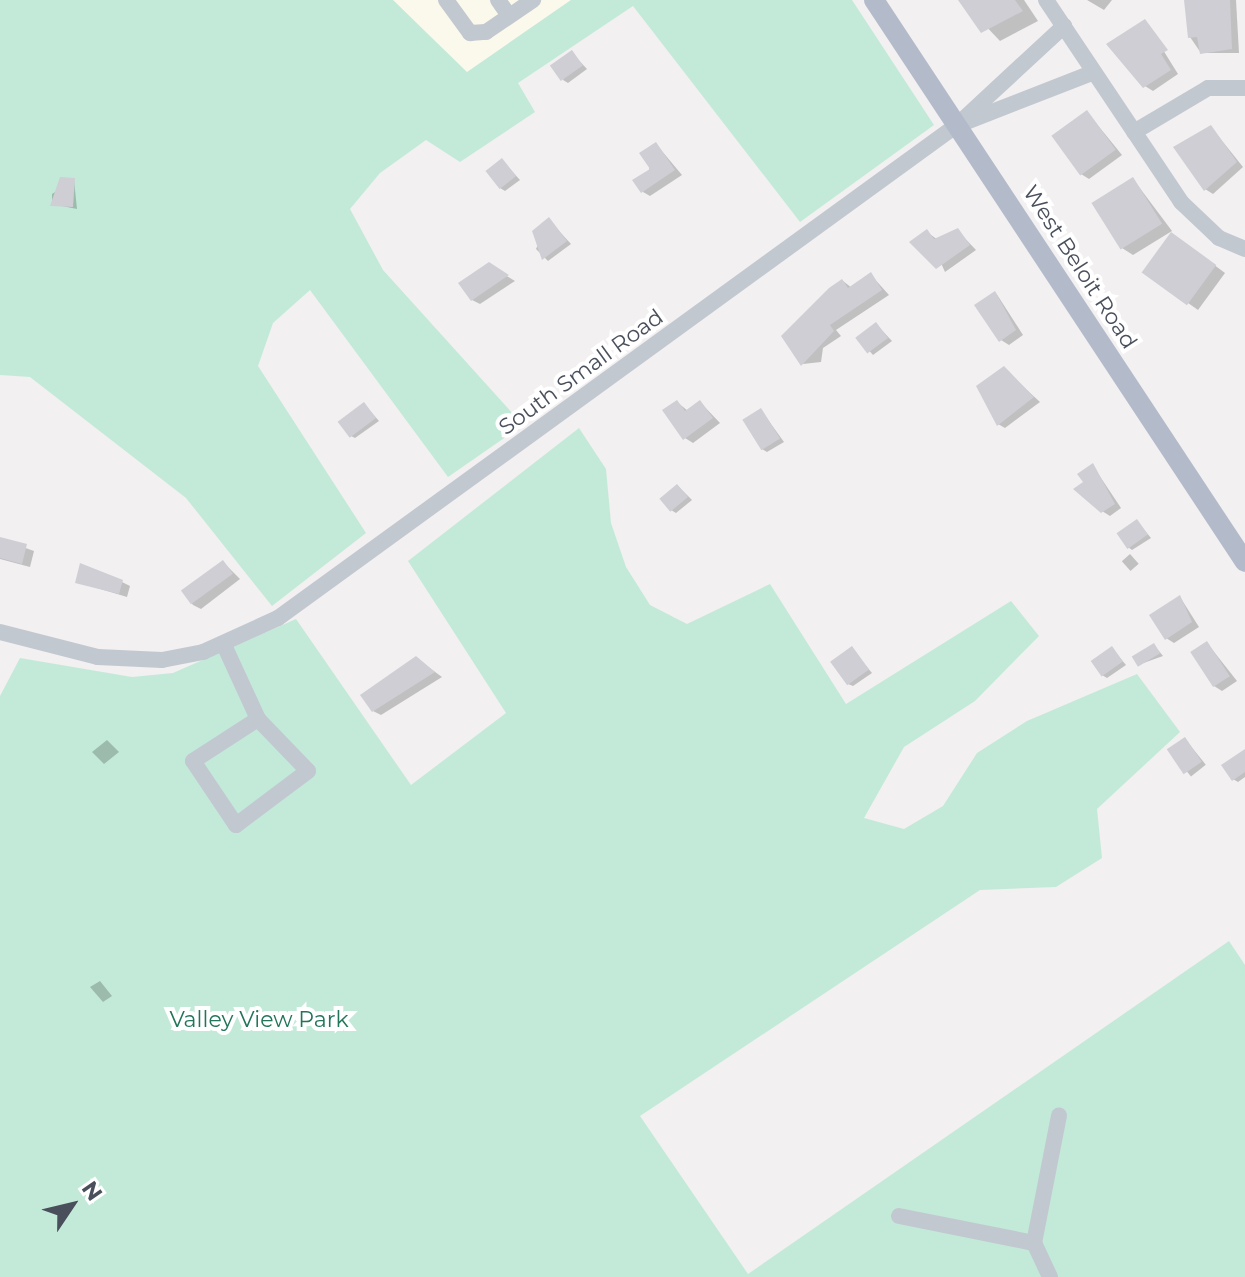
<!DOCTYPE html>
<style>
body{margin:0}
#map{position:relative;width:1245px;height:1277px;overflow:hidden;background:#f2f0f0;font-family:Montserrat,sans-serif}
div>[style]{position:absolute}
.commercial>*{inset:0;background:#faf9eb}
.green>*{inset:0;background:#c3ead9}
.shadow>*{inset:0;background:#0003;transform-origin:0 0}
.building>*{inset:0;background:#ceced4;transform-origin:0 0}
.minor>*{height:16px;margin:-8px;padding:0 8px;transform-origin:8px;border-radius:8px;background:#c2c8d0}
.major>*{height:20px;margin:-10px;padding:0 10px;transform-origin:10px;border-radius:10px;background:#b3bbcb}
span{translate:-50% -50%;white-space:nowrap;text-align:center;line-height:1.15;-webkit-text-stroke:8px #fff;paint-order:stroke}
.street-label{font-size:22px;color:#4a505b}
.park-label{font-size:22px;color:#22755a}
.north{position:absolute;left:32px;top:1165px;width:80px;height:80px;-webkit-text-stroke:6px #fff;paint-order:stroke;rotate:55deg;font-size:22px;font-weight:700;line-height:32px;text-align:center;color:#4a505b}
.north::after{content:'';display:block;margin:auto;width:28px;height:36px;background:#4a505b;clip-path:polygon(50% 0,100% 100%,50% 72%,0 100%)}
</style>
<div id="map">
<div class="commercial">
<i style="clip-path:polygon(393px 0,571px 0,467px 73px)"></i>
</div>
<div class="green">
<i style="clip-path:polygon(0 0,393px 0,467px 72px,571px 0,852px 0,934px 125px,800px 222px,633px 6px,518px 83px,535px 112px,460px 162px,426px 140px,380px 173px,350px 209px,383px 270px,523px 425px,448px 477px,310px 290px,273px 323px,258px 366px,366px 533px,272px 606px,186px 498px,30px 377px,0 375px)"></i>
<i style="clip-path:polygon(579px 428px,606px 469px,611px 523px,626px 567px,650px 605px,687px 624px,770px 584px,846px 704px,1011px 601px,1039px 636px,975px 701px,904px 747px,864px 818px,904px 829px,943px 806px,977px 753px,1027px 721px,1137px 674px,1180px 732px,1097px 809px,1102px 858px,1056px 887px,980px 890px,640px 1116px,748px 1274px,1229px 941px,1245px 965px,1245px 1277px,0 1277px,0 696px,20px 658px,132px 677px,173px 673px,296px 619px,411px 785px,506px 713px,408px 561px)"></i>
</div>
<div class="shadow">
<i style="clip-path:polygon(961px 0,1024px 0,1038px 21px,1000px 41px)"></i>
<i style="clip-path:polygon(1087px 0,1112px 0,1104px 10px)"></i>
<i style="clip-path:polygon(1197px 0,1236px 0,1239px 53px,1201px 53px,1190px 37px)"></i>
<i style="clip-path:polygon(1145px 21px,1178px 74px,1153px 91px,1145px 86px)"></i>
<i style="clip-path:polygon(572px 53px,587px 69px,568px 83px,563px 80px)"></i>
<i style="clip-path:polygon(1087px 112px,1122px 155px,1089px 179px,1081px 174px)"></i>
<i style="clip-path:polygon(1211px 127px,1243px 167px,1213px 194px,1205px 189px)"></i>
<i style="clip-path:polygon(656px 144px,682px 175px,650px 196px,643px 192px)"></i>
<i style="clip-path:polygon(502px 160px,520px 180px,505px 191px,500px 188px)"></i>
<i style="clip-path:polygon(1133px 179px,1172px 231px,1133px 255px,1122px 248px)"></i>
<i style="clip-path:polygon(74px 180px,77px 209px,52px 204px,52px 194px)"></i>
<i style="clip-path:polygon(549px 220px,571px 244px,548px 261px,536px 249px)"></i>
<i style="clip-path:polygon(957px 230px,976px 250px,945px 272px,927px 232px,938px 240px)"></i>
<i style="clip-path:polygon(1182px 241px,1225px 273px,1198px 310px,1144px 272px)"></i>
<i style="clip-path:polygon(489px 265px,515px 281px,480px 304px,472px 300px)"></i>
<i style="clip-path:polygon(871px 275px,889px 295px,836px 330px,841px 336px,823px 348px,821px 362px,803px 364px,784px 336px,843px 281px,852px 288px)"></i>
<i style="clip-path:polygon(996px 293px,1023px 335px,1009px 345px,1001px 340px)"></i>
<i style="clip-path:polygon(876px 324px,892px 341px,873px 355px,858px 338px)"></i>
<i style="clip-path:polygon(1004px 369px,1040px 402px,1005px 428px,998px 424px)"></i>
<i style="clip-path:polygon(677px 402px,688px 411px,700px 402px,720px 423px,693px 443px,685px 438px)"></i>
<i style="clip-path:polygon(364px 404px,379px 421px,355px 438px,351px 436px)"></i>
<i style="clip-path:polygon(761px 410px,784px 442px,767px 452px,762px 449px)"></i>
<i style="clip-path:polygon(1093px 466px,1121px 508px,1110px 516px,1102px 511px)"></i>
<i style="clip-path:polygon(678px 486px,692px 500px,676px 513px,671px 510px)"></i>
<i style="clip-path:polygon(1137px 521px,1151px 538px,1132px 550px,1128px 547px)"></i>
<i style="clip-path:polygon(0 539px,34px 551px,30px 567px,0 559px)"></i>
<i style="left:1130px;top:554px;width:13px;height:11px;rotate:48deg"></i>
<i style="clip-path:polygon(224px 563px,240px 579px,201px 609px,193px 605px,183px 592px)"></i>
<i style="clip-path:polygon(77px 582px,122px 582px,130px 586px,127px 597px)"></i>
<i style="clip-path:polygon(1180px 597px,1199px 627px,1174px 643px,1166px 638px)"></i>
<i style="clip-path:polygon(1207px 643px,1237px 681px,1222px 691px,1214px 686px)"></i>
<i style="clip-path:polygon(1154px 645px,1163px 656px,1138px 665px)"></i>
<i style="clip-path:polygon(1112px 648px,1126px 665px,1107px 678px,1102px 675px)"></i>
<i style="clip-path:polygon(852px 649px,872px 673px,853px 686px,848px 684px)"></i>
<i style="clip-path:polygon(416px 658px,442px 677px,381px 715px,373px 711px)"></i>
<i style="left:1185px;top:739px;width:33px;height:19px;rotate:51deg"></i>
<i style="clip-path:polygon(107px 740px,119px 752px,104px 764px,92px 752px)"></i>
<i style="clip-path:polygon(1245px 752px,1245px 777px,1238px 782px,1233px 779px)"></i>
<i style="clip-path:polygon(100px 981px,112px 996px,103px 1002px,90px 987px)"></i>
</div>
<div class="building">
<i style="clip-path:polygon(958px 0,1015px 0,1023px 11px,981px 33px)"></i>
<i style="clip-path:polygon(1184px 0,1230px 0,1232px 49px,1200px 54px,1197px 37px,1188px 38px)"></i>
<i style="clip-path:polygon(1145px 19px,1168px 50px,1161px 54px,1171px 70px,1143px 88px,1106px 44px)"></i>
<i style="left:572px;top:50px;width:19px;height:27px;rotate:55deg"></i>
<i style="left:1087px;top:110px;width:49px;height:44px;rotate:54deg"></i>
<i style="clip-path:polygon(1211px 125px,1237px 162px,1204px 191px,1173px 147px)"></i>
<i style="clip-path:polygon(656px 142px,675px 170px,641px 193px,632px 180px,650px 169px,639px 153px)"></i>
<i style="left:502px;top:158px;width:23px;height:21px;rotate:52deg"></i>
<i style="clip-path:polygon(60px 177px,75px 178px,73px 207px,50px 206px)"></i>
<i style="left:1133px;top:177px;width:55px;height:49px;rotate:58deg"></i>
<i style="clip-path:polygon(549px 217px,567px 241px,542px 260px,532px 231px)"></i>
<i style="clip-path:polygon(958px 228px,970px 245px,936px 269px,909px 242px,927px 229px,934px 239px)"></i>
<i style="left:1171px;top:232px;width:56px;height:50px;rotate:36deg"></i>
<i style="clip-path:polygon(489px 262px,509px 275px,471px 301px,458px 283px)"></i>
<i style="clip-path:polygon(871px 272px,882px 290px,830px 325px,834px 331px,801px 366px,781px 336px,829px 288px,842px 279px,848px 288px)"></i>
<i style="clip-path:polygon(995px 291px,1016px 330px,999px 342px,974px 305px)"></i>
<i style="left:876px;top:322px;width:20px;height:26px;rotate:53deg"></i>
<i style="clip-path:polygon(1004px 366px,1034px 397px,997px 426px,976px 386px)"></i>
<i style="clip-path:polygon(677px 400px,685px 411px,700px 400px,713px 418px,683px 440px,662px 410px)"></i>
<i style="left:364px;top:402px;width:20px;height:33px;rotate:53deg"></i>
<i style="left:761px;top:408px;width:36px;height:22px;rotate:58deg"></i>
<i style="clip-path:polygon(1093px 463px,1115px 504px,1101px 513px,1073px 489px,1083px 482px,1077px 474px)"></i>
<i style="left:677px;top:484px;width:17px;height:23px;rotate:50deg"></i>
<i style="left:1137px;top:519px;width:19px;height:25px;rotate:55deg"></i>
<i style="clip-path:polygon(0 537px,27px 544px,22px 564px,0 558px)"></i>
<i style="left:223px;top:560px;width:17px;height:52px;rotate:54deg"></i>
<i style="clip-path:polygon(80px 563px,123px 580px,119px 594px,75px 583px)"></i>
<i style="clip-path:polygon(1180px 595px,1192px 622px,1165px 640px,1149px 615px)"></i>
<i style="left:1207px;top:641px;width:42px;height:20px;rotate:57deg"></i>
<i style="left:1154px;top:643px;width:12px;height:26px;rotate:59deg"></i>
<i style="left:852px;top:646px;width:29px;height:27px;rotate:54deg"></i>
<i style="left:1112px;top:646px;width:19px;height:26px;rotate:55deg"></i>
<i style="clip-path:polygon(416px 656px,435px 672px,372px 712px,360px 695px)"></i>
<i style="left:1185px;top:737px;width:30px;height:22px;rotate:56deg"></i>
<i style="clip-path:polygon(1245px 749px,1245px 772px,1232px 781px,1221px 765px)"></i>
</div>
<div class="minor">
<i style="left:446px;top:0;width:41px;rotate:54deg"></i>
<i style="left:470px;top:33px;width:16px;rotate:-4deg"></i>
<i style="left:486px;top:32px;width:57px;rotate:-34.2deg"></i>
<i style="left:498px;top:0;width:19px;rotate:55deg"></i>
<i style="left:1046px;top:0;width:243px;rotate:56.2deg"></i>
<i style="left:1181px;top:202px;width:52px;rotate:43.5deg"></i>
<i style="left:1219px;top:238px;width:28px;rotate:23deg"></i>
<i style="left:966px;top:122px;width:137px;rotate:-21.3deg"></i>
<i style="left:1134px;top:132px;width:86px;rotate:-30.7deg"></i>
<i style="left:1208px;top:88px;width:37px"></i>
<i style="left:0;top:632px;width:101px;rotate:14.3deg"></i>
<i style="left:98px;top:657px;width:64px;rotate:2.7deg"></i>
<i style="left:162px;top:660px;width:42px;rotate:-11deg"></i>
<i style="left:203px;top:652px;width:82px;rotate:-24.4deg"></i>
<i style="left:278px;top:618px;width:839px;rotate:-35.98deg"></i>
<i style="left:957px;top:125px;width:146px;rotate:-42.8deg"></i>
<i style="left:224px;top:645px;width:81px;rotate:65.3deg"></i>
<i style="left:258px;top:719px;width:72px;rotate:46.1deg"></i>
<i style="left:308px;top:771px;width:90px;rotate:143.1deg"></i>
<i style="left:236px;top:825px;width:77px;rotate:-123.9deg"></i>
<i style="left:193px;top:761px;width:77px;rotate:-32.9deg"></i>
<i style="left:899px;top:1216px;width:138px;rotate:11.3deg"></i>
<i style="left:1050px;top:1277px;width:38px;rotate:-115deg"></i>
<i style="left:1034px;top:1243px;width:130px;rotate:-78.9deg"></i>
</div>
<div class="major">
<i style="left:874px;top:0;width:673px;rotate:56.57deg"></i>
</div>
<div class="street-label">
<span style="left:1080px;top:267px;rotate:57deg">West Beloit Road</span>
<span style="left:581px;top:372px;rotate:-36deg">South Small Road</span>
</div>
<div class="park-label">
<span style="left:259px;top:1020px">Valley View Park</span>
</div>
<div class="north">N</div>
</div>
